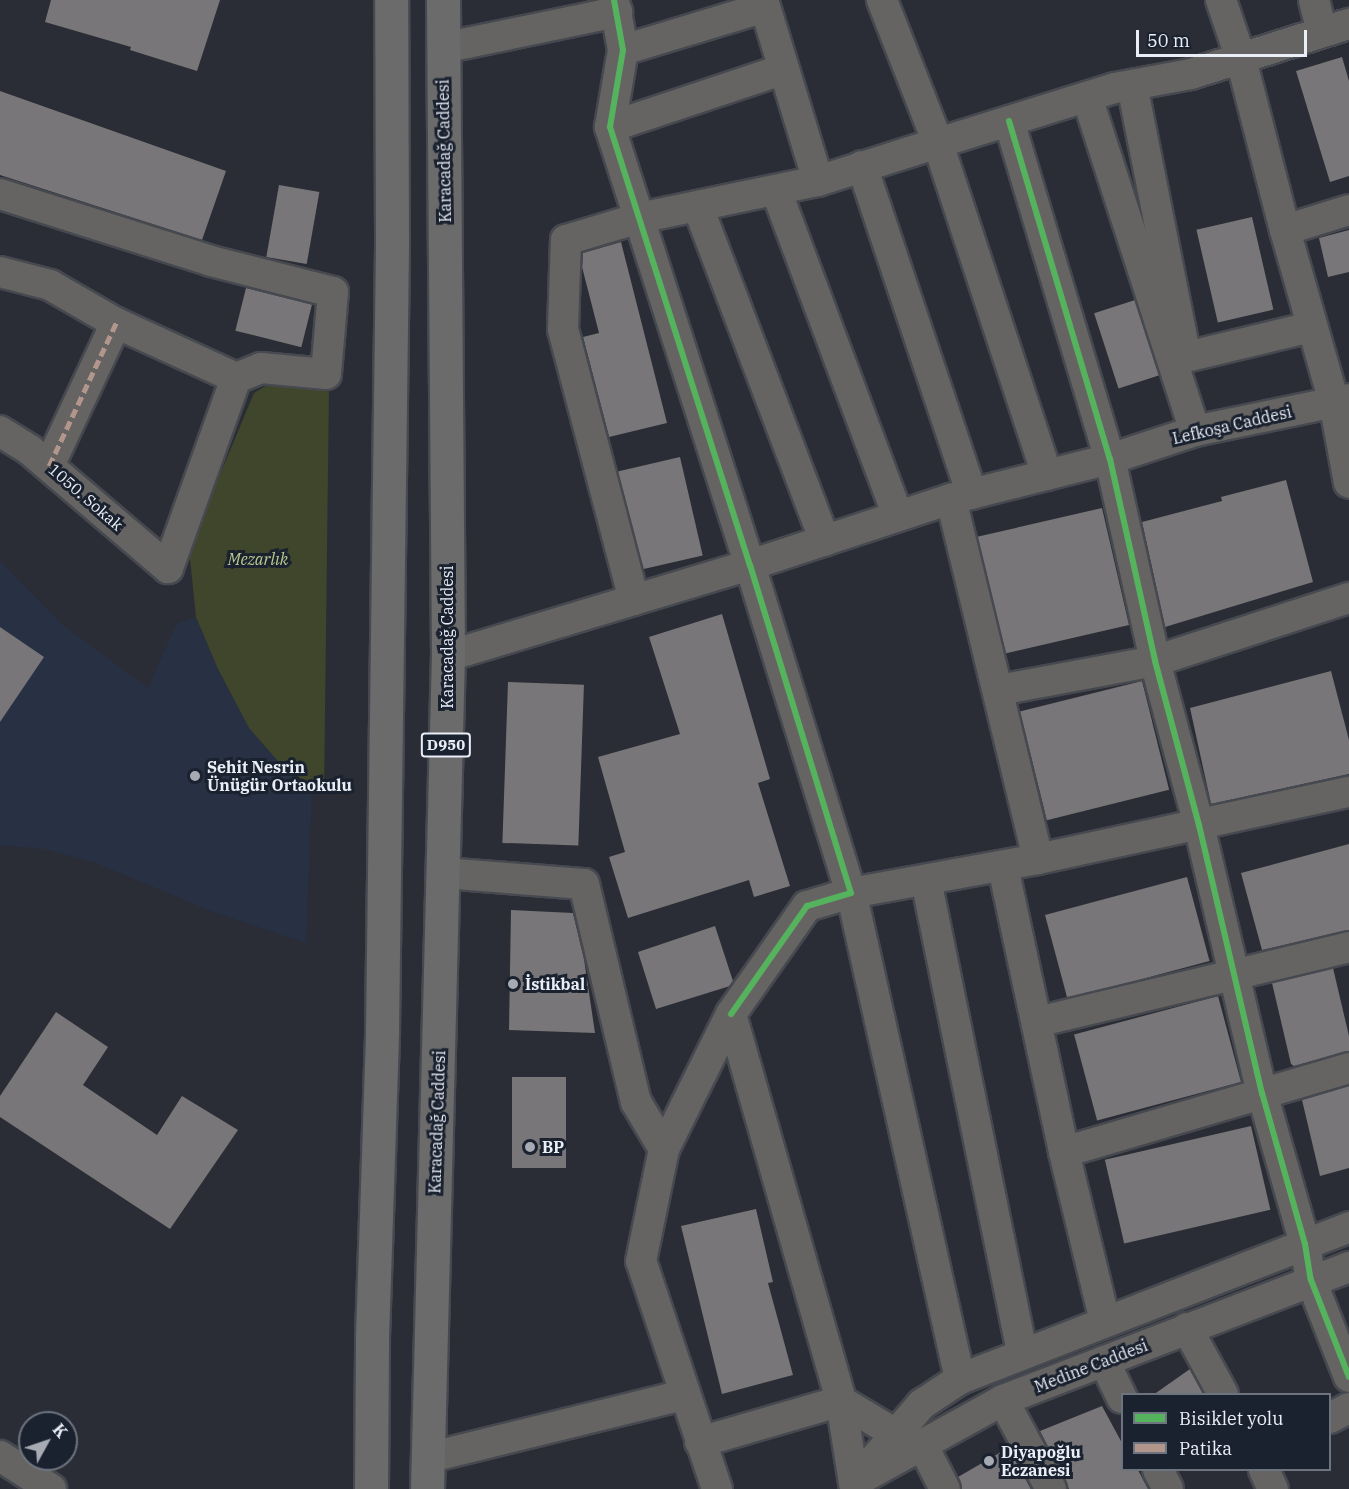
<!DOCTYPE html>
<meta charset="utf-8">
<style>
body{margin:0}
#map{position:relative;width:1349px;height:1489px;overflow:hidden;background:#2a2d35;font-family:"IBM Plex Serif",serif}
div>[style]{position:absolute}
.built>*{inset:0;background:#283043}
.green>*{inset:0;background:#3f462b}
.building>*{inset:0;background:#787678;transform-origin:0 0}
.roads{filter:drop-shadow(2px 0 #46494f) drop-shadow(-2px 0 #46494f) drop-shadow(0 2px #46494f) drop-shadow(0 -2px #46494f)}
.minor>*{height:30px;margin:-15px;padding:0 15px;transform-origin:15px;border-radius:15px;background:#656463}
.highway>*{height:33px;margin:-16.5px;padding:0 16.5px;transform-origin:16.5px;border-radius:16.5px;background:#6b6b6c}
.quiet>*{height:4.5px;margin-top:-2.25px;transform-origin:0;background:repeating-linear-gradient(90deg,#b2968c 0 9px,transparent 0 13.5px)}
.cycleway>*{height:6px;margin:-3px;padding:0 3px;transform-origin:3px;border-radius:3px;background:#56b35d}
.dots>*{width:16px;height:16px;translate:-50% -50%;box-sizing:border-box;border:3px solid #1b222f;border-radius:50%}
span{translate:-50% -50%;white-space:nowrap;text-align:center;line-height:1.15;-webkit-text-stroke:6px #1b222f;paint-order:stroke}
.shield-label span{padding:2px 4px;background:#1b222f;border:2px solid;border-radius:4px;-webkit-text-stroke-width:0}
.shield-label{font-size:15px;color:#e9eef7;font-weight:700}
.street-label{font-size:16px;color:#e9eef7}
.park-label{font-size:16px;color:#bacb8e;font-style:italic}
.poi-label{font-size:16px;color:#e9eef7;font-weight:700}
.left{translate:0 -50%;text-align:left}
.legend{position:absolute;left:1121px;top:1393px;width:210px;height:78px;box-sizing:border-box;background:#1b222f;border:2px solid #6d747f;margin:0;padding:8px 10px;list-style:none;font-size:18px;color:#e9eef7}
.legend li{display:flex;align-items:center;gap:12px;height:30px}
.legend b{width:30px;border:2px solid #6d747f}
.north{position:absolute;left:18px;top:1411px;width:60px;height:60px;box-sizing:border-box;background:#1b222f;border:2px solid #6d747f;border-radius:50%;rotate:50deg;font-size:16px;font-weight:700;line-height:24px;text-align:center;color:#e9eef7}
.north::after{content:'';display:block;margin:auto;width:21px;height:27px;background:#a6aab3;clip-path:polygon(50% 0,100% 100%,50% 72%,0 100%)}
.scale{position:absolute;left:1136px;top:30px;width:171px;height:27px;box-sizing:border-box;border:3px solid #e9eef7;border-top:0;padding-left:8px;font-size:18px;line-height:21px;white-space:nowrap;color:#e9eef7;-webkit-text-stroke:4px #1b222f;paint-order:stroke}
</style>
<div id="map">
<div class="built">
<i style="clip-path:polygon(0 561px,64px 626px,148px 688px,177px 623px,196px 617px,218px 669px,249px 728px,283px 767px,312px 786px,306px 943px,211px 911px,96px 863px,45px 849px,0 845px)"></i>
</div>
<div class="green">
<i style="clip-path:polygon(282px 376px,329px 389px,324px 793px,283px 767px,249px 728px,218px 669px,196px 617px,189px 549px,254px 393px)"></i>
</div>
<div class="building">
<i style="clip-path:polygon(51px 0,220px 0,197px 71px,130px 50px,131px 47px,45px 22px)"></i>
<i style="clip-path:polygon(1342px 57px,1349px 81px,1349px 176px,1330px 182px,1296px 71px)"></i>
<i style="clip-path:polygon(0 91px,226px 171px,202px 240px,0 175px)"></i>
<i style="left:279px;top:185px;width:41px;height:73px;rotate:10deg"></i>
<i style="left:1252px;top:217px;width:95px;height:57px;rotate:77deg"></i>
<i style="clip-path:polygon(1349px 230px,1349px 272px,1328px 277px,1319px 238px)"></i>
<i style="clip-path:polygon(621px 242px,667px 423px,609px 437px,583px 337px,599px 333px,582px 267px,583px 253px)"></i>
<i style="left:246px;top:288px;width:68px;height:44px;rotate:14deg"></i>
<i style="left:1135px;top:300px;width:79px;height:43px;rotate:72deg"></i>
<i style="left:680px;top:457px;width:101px;height:64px;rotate:77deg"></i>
<i style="clip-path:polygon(1286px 480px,1313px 582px,1165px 627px,1142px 522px,1222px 501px,1221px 497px)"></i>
<i style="left:1102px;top:508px;width:120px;height:128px;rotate:77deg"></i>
<i style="clip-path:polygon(722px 614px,770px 779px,758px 783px,790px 886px,754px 897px,749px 880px,628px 918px,609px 857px,625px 852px,598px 757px,680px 734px,649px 637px)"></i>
<i style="clip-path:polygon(0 627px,44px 657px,0 722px)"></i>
<i style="clip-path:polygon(1331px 671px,1349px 740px,1349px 774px,1211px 804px,1190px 708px)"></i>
<i style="left:1142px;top:681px;width:112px;height:126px;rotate:76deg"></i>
<i style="left:508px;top:682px;width:76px;height:161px;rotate:2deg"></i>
<i style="clip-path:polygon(1349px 844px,1349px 930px,1262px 950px,1241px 873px)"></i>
<i style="left:1187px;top:877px;width:87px;height:147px;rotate:75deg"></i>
<i style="clip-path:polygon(511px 910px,573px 913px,584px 959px,595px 1033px,509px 1030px)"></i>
<i style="clip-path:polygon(715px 926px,733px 981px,730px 986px,656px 1009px,638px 952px)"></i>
<i style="clip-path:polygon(1333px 968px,1349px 1036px,1349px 1051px,1294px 1066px,1291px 1064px,1272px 983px)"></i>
<i style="left:1218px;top:996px;width:89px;height:149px;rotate:75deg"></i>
<i style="clip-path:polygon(56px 1012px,108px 1047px,83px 1085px,157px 1135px,182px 1096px,238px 1130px,170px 1229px,0 1117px,0 1096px)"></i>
<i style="left:512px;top:1077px;width:54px;height:91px"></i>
<i style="clip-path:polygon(1349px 1086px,1349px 1168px,1320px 1176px,1302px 1100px)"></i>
<i style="left:1251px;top:1126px;width:86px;height:150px;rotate:77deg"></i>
<i style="clip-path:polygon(756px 1209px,773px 1282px,768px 1283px,793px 1375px,722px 1394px,681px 1226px)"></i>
<i style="clip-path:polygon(1190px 1369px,1204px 1395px,1153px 1395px)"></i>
<i style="clip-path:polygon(1102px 1406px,1122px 1443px,1122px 1470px,1138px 1470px,1148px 1489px,1069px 1489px,1040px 1431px)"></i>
<i style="clip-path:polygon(1008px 1448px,1031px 1489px,962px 1489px,958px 1477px)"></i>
</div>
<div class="roads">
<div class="minor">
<i style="left:614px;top:0;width:51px;rotate:79.8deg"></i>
<i style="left:623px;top:50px;width:78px;rotate:99.6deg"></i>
<i style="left:610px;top:127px;width:460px;rotate:72.3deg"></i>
<i style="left:750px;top:565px;width:343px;rotate:72.9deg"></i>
<i style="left:851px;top:893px;width:46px;rotate:163.5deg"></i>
<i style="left:807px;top:906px;width:132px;rotate:125.1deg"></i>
<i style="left:763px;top:0;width:189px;rotate:73.1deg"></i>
<i style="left:1221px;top:0;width:62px;rotate:71.3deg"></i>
<i style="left:1241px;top:59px;width:177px;rotate:75.6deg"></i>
<i style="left:1285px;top:230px;width:179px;rotate:74.1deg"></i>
<i style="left:1334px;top:402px;width:82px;rotate:79.5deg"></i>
<i style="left:1314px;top:0;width:33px;rotate:76deg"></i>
<i style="left:443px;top:48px;width:178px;rotate:-11.7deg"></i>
<i style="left:623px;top:50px;width:148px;rotate:-16.8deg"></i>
<i style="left:1132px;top:85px;width:277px;rotate:78.8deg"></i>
<i style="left:1186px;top:357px;width:129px;rotate:-13.5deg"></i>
<i style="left:1087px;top:97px;width:351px;rotate:72.1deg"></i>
<i style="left:1009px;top:121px;width:353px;rotate:73.4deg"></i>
<i style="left:1110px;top:459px;width:207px;rotate:77.4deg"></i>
<i style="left:1155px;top:661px;width:170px;rotate:75deg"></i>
<i style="left:1199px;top:825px;width:275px;rotate:76.8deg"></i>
<i style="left:1262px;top:1093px;width:157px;rotate:74.1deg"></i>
<i style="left:1305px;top:1244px;width:36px;rotate:81deg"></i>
<i style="left:1311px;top:1280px;width:104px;rotate:68.6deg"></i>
<i style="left:610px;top:127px;width:183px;rotate:-18.4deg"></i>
<i style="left:862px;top:166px;width:346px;rotate:71.5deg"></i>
<i style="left:776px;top:190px;width:348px;rotate:69.5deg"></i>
<i style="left:0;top:194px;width:221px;rotate:17.6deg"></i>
<i style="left:211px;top:261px;width:126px;rotate:14.3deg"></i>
<i style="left:333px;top:292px;width:82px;rotate:94.9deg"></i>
<i style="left:326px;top:374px;width:65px;rotate:-174.7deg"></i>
<i style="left:261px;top:368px;width:27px;rotate:158deg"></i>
<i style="left:236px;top:378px;width:202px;rotate:109.7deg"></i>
<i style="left:168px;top:568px;width:182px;rotate:-139.5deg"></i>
<i style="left:30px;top:450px;width:36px;rotate:-148deg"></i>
<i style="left:698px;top:207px;width:357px;rotate:69.2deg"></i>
<i style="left:1285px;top:230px;width:67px;rotate:-17.4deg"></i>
<i style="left:0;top:272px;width:52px;rotate:14.6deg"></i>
<i style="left:50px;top:285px;width:76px;rotate:29.9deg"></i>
<i style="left:116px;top:323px;width:132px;rotate:24.6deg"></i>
<i style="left:49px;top:466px;width:158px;rotate:-64.9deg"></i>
<i style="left:1047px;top:475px;width:349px;rotate:-108.2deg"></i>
<i style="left:938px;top:143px;width:185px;rotate:-17.3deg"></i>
<i style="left:1115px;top:88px;width:77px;rotate:-10.4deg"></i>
<i style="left:1191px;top:74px;width:166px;rotate:-17.6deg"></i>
<i style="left:951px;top:499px;width:370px;rotate:76.4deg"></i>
<i style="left:634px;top:600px;width:280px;rotate:-104.7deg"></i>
<i style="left:563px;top:329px;width:89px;rotate:-88.1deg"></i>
<i style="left:566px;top:240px;width:76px;rotate:-16.8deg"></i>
<i style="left:639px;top:218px;width:183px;rotate:-11.7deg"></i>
<i style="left:818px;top:181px;width:126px;rotate:-17.6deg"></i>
<i style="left:938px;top:143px;width:154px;rotate:-111.4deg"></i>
<i style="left:448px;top:656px;width:315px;rotate:-16.8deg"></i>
<i style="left:750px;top:565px;width:212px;rotate:-18.2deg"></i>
<i style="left:951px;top:499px;width:164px;rotate:-14.1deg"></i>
<i style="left:1110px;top:459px;width:89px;rotate:-18.2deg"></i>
<i style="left:1195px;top:431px;width:157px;rotate:-11.7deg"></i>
<i style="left:999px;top:690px;width:159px;rotate:-10.5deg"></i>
<i style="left:1155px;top:661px;width:204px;rotate:-18deg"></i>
<i style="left:1003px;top:867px;width:291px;rotate:77.9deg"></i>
<i style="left:1064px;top:1152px;width:174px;rotate:76.4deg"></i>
<i style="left:443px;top:873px;width:141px;rotate:4.5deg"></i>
<i style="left:584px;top:884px;width:224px;rotate:76.6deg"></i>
<i style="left:636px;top:1102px;width:55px;rotate:59.2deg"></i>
<i style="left:926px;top:880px;width:483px;rotate:78.5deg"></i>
<i style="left:1037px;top:1022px;width:321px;rotate:-13.5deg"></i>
<i style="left:1064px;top:1152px;width:297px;rotate:-16.4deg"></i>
<i style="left:1187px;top:1328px;width:75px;rotate:61.4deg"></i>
<i style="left:1104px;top:1361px;width:41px;rotate:64.1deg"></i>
<i style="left:960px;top:1379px;width:498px;rotate:-102.6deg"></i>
<i style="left:851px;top:893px;width:190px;rotate:-10.3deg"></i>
<i style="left:1038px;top:859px;width:318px;rotate:-12.2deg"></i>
<i style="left:1003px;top:1400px;width:101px;rotate:61.7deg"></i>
<i style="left:1330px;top:1418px;width:21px;rotate:-28deg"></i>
<i style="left:700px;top:1442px;width:147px;rotate:-16.2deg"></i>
<i style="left:841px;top:1401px;width:62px;rotate:31.1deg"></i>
<i style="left:894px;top:1433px;width:32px;rotate:24deg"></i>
<i style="left:923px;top:1446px;width:48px;rotate:62.9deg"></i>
<i style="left:0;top:1456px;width:61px;rotate:32.9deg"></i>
<i style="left:427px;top:1458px;width:265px;rotate:-13.8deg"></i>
<i style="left:1158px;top:1470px;width:21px;rotate:62deg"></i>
<i style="left:1264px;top:1470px;width:21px;rotate:65deg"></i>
<i style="left:866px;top:1476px;width:157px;rotate:-29deg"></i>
<i style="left:1003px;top:1400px;width:371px;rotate:-21deg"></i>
<i style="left:854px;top:1483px;width:104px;rotate:-49.3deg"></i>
<i style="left:922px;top:1404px;width:45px;rotate:-33.3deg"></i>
<i style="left:960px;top:1379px;width:418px;rotate:-21.3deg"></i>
<i style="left:717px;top:1489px;width:240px;rotate:-108.4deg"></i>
<i style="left:641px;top:1261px;width:114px;rotate:-78.4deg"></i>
<i style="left:664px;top:1149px;width:151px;rotate:-63.6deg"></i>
<i style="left:731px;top:1014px;width:402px;rotate:74.1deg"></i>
<i style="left:841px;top:1401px;width:83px;rotate:81deg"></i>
</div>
<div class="highway">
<i style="left:371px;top:1489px;width:152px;rotate:-89.6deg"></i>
<i style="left:372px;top:1337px;width:306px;rotate:-88.1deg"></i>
<i style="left:382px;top:1031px;width:790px;rotate:-89.27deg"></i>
<i style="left:392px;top:241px;width:241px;rotate:-90.2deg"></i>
<i style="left:427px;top:1489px;width:833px;rotate:-88.56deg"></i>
<i style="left:448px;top:656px;width:656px;rotate:-90.44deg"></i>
</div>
</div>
<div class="quiet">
<i style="left:49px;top:466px;width:158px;rotate:-64.9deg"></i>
</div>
<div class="cycleway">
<i style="left:614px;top:0;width:51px;rotate:79.8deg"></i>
<i style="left:623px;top:50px;width:78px;rotate:99.6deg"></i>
<i style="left:610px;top:127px;width:460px;rotate:72.3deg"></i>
<i style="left:750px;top:565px;width:343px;rotate:72.9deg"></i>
<i style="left:851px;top:893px;width:46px;rotate:163.5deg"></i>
<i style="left:807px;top:906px;width:132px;rotate:125.1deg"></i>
<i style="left:1009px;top:121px;width:353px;rotate:73.4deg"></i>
<i style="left:1110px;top:459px;width:207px;rotate:77.4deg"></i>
<i style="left:1155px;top:661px;width:170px;rotate:75deg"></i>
<i style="left:1199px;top:825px;width:275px;rotate:76.8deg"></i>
<i style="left:1262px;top:1093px;width:157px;rotate:74.1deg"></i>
<i style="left:1305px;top:1244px;width:36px;rotate:81deg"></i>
<i style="left:1311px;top:1280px;width:104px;rotate:68.6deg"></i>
</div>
<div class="dots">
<i style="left:195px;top:776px;background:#a6aab3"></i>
<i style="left:513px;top:984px;background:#a6aab3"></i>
<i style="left:530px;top:1147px;background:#a6aab3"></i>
<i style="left:989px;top:1461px;background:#a6aab3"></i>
</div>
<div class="shield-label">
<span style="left:446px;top:745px">D950</span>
</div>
<div class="street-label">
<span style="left:444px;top:151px;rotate:-91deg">Karacadağ Caddesi</span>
<span style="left:1232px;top:425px;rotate:-13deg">Lefkoşa Caddesi</span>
<span style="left:86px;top:497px;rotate:41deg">1050. Sokak</span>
<span style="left:447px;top:637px;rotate:-90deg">Karacadağ Caddesi</span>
<span style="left:437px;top:1122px;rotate:-88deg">Karacadağ Caddesi</span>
<span style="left:1091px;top:1366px;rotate:-21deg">Medine Caddesi</span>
</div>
<div class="park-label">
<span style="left:258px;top:559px">Mezarlık</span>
</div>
<div class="poi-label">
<span class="left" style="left:207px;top:776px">Şehit Nesrin<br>Ünügür Ortaokulu</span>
<span class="left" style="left:525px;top:984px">İstikbal</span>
<span class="left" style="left:542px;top:1147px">BP</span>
<span class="left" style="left:1001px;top:1461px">Diyapoğlu<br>Eczanesi</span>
</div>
<ul class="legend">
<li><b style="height:8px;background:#56b35d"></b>Bisiklet yolu</li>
<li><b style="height:8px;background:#b2968c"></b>Patika</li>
</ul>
<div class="north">K</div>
<div class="scale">50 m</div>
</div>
